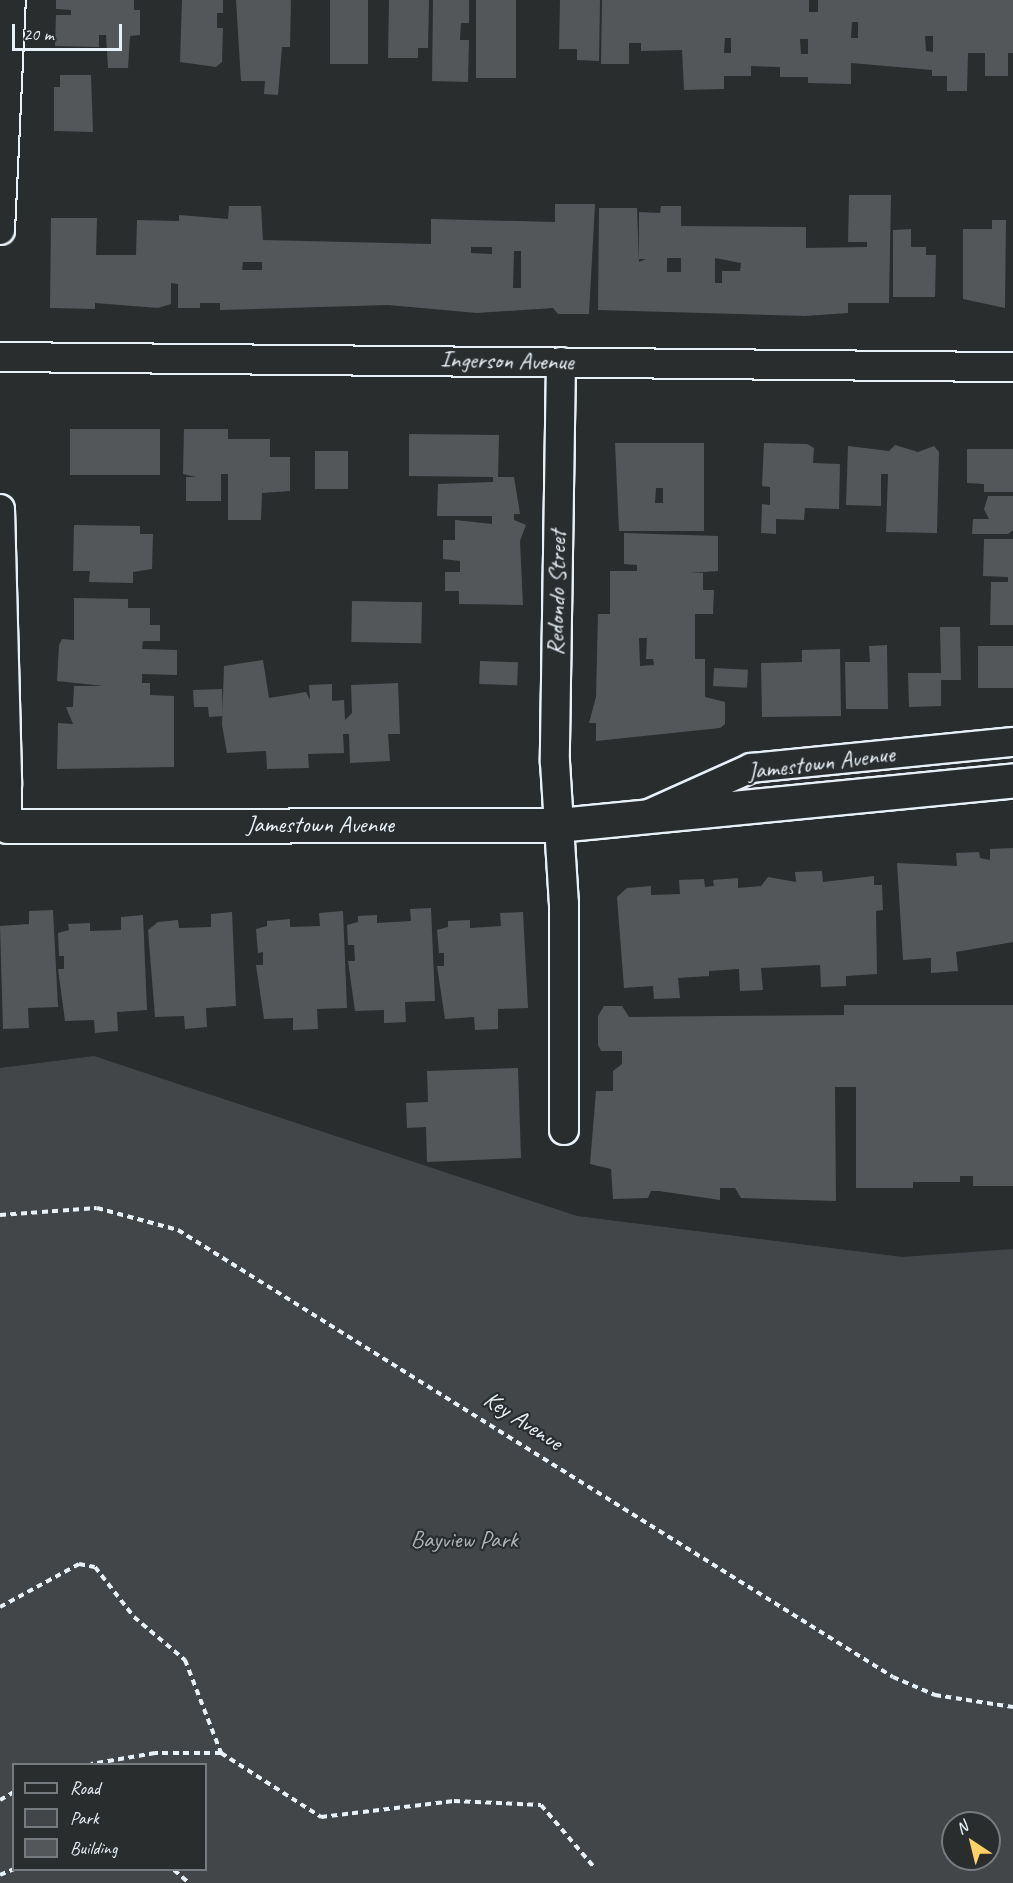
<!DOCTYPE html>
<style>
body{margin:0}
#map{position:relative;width:1013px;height:1883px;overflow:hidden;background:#2a2d2e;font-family:Caveat,sans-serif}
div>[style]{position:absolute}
.green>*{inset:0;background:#424648}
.building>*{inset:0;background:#535759;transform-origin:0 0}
.path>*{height:4px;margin-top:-2px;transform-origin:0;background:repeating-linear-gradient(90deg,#e8f1f8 0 6px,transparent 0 10.5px)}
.roads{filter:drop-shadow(2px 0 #e8f1f8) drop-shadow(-2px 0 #e8f1f8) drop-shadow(0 2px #e8f1f8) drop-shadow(0 -2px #e8f1f8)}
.minor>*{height:28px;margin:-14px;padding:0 14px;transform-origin:14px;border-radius:14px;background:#2a2d2e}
.tertiary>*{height:33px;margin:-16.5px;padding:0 16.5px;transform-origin:16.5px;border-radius:16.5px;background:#2a2d2e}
span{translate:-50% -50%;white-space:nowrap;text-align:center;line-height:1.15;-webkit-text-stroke:4.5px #2a2d2e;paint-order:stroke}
.street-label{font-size:24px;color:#e8f1f8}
.park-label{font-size:24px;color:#aeb5ba}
.legend{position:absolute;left:12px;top:1763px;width:195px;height:108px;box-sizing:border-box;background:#2a2d2e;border:2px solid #767b7f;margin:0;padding:8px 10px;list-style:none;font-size:18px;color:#e8f1f8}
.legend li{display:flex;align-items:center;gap:12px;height:30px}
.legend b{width:30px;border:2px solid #767b7f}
.north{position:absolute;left:941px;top:1811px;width:60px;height:60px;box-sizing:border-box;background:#2a2d2e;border:2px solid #767b7f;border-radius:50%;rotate:325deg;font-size:16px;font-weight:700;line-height:24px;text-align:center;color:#e8f1f8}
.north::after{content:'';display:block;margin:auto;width:21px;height:27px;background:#ffd166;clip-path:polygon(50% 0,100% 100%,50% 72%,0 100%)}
.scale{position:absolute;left:12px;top:24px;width:110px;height:27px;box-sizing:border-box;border:3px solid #e8f1f8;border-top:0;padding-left:8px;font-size:18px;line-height:21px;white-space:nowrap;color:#e8f1f8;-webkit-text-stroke:4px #2a2d2e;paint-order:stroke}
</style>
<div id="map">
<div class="green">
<i style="clip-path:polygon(evenodd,94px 1056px,577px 1216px,902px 1257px,1013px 1249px,1013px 1883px,0 1883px,0 1068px,94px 1056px,14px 1764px,206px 1764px,206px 1870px,14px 1870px,14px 1764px,94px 1056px,953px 1823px,989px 1823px,989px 1859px,953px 1859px,953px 1823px)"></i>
</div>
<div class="building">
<i style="clip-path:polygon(56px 0,134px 0,134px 10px,140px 10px,140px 35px,130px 36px,128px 68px,108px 68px,106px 35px,99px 35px,99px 47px,55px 46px,56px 15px,71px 15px,71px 10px,56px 9px)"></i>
<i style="clip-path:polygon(182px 0,223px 0,223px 13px,217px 13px,217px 28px,223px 28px,222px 62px,216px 67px,180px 62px)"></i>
<i style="clip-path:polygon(236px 0,291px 0,290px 47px,282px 47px,278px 95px,264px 94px,265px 81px,241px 81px)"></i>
<i style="left:330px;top:0;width:38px;height:64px"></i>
<i style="clip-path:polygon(389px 0,429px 0,428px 48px,418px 48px,418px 58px,388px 58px)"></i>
<i style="clip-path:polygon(433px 0,469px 0,469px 23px,461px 23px,460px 40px,469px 40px,468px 82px,432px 81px)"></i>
<i style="left:476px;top:0;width:40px;height:78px"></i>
<i style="clip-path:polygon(560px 0,600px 0,599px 61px,577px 60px,577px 49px,559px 49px)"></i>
<i style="clip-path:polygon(evenodd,602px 0,809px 0,809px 12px,818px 12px,818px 0,1013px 0,1013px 53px,1008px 53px,1008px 76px,985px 76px,985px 53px,968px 53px,967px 91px,947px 91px,947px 76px,932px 76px,932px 70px,851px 63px,851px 84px,808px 83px,808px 77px,780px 77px,780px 67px,751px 66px,751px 76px,724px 76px,724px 89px,684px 90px,682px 50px,641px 51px,641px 43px,629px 43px,629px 64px,601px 64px,602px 0,852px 22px,858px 22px,858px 38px,851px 38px,852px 22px,602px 0,925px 36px,933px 36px,933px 52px,926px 51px,925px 36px,602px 0,725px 38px,731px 38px,731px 53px,724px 53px,725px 38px,602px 0,800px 39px,808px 39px,808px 54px,801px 54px,800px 39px)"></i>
<i style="clip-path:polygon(60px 75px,91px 75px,93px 132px,54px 131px,54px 87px,60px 87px)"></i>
<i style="clip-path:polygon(evenodd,849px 195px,891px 195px,889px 303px,848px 303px,848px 313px,805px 316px,598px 310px,599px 208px,637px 208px,639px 262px,646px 259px,639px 259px,639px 212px,660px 213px,661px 206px,681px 206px,681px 226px,806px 227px,806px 248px,867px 247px,867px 242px,848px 242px,849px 195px,667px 258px,681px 258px,681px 272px,667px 272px,667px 258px,849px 195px,715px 258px,741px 263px,740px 271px,722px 271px,722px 283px,715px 283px,715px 258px)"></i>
<i style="clip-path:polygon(evenodd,555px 204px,595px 204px,589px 314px,558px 314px,553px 308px,477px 313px,388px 305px,220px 310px,220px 303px,200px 303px,200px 308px,178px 308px,178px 284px,171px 283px,171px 304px,158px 308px,95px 303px,95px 309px,50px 308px,51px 218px,97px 218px,96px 255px,136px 255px,137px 220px,179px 221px,179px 215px,228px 219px,229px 206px,261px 206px,263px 240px,431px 244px,431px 219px,555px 222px,555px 204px,471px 247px,492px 247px,492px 254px,471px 253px,471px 247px,555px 204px,514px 251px,521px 251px,521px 288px,513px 288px,514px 251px,555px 204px,243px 262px,262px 262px,262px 270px,242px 270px,243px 262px)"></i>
<i style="clip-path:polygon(992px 220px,1006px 220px,1005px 308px,963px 299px,963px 229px,992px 229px)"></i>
<i style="clip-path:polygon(911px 229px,911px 247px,926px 247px,926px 255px,936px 255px,935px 297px,893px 297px,893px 230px)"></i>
<i style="left:160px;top:429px;width:46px;height:90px;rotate:90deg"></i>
<i style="clip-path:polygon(184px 429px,228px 429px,228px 439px,270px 439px,270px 457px,290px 457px,290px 491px,262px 493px,261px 520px,228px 520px,228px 474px,221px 474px,221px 501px,186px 501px,186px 477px,196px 477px,183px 474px)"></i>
<i style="clip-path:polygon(409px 434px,499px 435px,498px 477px,514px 477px,520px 514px,514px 514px,514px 520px,526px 525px,520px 541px,523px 605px,459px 604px,459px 591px,445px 591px,445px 572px,460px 572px,460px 561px,443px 559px,443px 540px,455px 540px,455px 520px,492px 524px,492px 516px,437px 516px,438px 484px,493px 482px,493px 477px,409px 476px)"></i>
<i style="clip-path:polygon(evenodd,615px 443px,704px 443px,704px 531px,619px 531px,615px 443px,656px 488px,663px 488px,663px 503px,655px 503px,656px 488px)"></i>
<i style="clip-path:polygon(764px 443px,807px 444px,814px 448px,813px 463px,840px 464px,839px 509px,805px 508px,804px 520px,776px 519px,776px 534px,761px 533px,762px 504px,770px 505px,770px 487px,762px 486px)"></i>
<i style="clip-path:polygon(895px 445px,918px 452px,934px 446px,939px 452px,937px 533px,886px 532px,888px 474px,881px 474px,881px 506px,846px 505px,848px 446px,889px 451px)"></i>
<i style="clip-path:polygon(967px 449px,1013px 449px,1013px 492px,984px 492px,984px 484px,967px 483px)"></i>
<i style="left:315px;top:451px;width:33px;height:38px"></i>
<i style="clip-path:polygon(988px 496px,1013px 496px,1013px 530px,1008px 534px,972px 534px,973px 519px,989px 519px,984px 509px)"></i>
<i style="clip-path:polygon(74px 525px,140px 526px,140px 534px,153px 534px,152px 569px,133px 572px,133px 583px,89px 582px,90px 571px,73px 571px)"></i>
<i style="clip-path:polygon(evenodd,624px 533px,718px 536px,718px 571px,690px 573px,703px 573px,703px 590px,714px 590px,713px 614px,695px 614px,695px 659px,705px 659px,705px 697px,725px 702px,725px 724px,720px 728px,596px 741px,596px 723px,589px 723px,596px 697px,598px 614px,610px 614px,610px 571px,637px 571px,637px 565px,624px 564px,624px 533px,639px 638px,647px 638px,646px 659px,653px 659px,654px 665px,640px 666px,639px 638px)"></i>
<i style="clip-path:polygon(984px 539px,1013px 539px,1013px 625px,990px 625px,991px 582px,1008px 582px,1008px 577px,983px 576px)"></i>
<i style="clip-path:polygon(74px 598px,128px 599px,128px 608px,150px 608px,150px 625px,160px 625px,160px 641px,143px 641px,142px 649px,177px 650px,177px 675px,142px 674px,142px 683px,150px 683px,150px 695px,174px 696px,174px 767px,57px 769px,58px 723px,73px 724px,66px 707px,73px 707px,74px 686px,104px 686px,57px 681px,59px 645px,62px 639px,74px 640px)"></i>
<i style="left:352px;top:601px;width:70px;height:41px;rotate:1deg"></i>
<i style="clip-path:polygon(940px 627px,960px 627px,961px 680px,941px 680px,941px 706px,909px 707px,908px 673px,941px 673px)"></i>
<i style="clip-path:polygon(887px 645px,888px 709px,846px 709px,845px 662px,870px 662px,869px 646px)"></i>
<i style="left:1013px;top:646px;width:42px;height:35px;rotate:90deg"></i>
<i style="clip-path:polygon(840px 649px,841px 716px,762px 717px,761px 663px,802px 662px,802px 650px)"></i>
<i style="clip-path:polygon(263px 660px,269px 698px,306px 692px,310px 700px,309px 685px,332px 684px,332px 701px,344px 700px,345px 720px,352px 713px,351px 685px,398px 683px,400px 734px,388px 734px,390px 761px,350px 763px,349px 734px,343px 734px,344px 753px,308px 754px,309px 768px,267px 769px,266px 751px,227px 753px,222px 725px,224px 666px)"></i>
<i style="left:480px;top:661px;width:38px;height:23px;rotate:2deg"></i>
<i style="left:714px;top:668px;width:34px;height:18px;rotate:3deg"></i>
<i style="clip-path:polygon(222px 689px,223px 716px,209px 717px,208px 707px,194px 707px,193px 690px)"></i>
<i style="clip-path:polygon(1013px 848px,1013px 942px,956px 952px,958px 971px,931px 973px,931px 958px,903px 960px,897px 863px,957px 866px,956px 853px,979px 852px,980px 858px,990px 860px,990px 849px)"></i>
<i style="clip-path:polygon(822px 871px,823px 882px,874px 876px,874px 885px,882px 885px,883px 910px,876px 911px,877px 974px,846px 976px,846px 986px,821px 987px,820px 965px,761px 968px,763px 990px,740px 991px,739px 969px,709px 971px,709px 976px,678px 978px,680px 998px,654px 999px,653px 986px,624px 988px,617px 897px,627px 888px,651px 886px,651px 895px,680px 894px,679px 880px,704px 879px,705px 887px,714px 886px,713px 880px,738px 878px,738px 888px,761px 886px,768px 877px,796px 882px,795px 872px)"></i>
<i style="clip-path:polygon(431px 908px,435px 1001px,405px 1002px,406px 1022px,384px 1023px,384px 1010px,355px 1011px,348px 961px,355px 961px,354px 945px,348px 945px,347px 925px,358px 922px,358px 916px,377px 915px,377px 923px,411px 921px,410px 909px)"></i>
<i style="clip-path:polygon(53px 910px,58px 1007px,28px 1008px,29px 1028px,3px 1029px,0 926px,29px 924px,29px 911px)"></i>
<i style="clip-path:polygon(343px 911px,347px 1008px,317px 1009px,318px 1029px,293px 1030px,293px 1018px,264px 1019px,256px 965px,263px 965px,263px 952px,258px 953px,256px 929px,267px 926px,267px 921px,290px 919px,290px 927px,320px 926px,319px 913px)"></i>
<i style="clip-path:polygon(232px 912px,236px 1006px,206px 1008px,207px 1027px,185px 1029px,184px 1016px,155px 1017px,148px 930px,158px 922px,178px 920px,179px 928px,211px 927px,211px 914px)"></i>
<i style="clip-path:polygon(523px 912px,528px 1008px,498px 1009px,498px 1029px,475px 1030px,474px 1017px,445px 1019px,437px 966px,444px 966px,444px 953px,439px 953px,437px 930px,448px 927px,448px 921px,470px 920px,470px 928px,501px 926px,500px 913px)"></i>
<i style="clip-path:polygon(143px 915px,147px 1010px,117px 1012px,118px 1031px,95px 1033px,94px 1020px,65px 1021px,58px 969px,64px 969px,64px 956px,59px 956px,58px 933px,69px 930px,68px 924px,90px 923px,90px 931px,121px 930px,121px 917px)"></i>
<i style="clip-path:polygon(844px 1005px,1013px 1005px,1013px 1186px,973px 1186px,973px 1176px,960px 1176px,960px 1182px,913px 1182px,913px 1188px,856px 1188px,856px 1087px,835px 1087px,836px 1201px,741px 1198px,735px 1188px,720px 1188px,720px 1200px,659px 1191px,651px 1191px,648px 1198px,613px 1199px,611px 1169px,590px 1164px,596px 1091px,613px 1091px,613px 1071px,622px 1064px,622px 1051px,601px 1051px,598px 1045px,598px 1016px,604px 1006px,622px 1006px,629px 1017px,720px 1016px,844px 1015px)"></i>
<i style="clip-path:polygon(518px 1068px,521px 1158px,427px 1162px,426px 1127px,407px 1128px,406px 1103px,428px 1102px,427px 1071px)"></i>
</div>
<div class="path">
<i style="left:0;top:1215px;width:97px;rotate:-4.1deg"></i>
<i style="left:97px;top:1208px;width:84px;rotate:15.2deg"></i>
<i style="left:178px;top:1230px;width:843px;rotate:32.01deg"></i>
<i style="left:893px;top:1677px;width:46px;rotate:23.2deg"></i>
<i style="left:935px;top:1695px;width:79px;rotate:8.7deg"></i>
<i style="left:0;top:1607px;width:90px;rotate:-28.6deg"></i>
<i style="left:79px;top:1564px;width:16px;rotate:11deg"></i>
<i style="left:95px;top:1567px;width:63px;rotate:52deg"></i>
<i style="left:134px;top:1617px;width:67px;rotate:40.1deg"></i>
<i style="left:185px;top:1660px;width:100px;rotate:68.8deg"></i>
<i style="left:221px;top:1753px;width:66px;rotate:180deg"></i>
<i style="left:155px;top:1753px;width:65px;rotate:170.2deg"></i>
<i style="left:221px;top:1753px;width:119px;rotate:32.6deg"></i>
<i style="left:321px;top:1817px;width:134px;rotate:-6.9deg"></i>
<i style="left:454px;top:1801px;width:87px;rotate:2.6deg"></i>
<i style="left:541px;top:1805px;width:82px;rotate:49.5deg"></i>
<i style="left:0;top:1800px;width:16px;rotate:-30deg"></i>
<i style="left:174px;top:1870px;width:20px;rotate:41deg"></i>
<i style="left:0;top:1875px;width:15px;rotate:-23deg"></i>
</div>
<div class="roads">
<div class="minor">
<i style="left:0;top:230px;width:230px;rotate:-87.3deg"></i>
<i style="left:0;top:357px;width:1013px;rotate:0.57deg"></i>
<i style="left:561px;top:362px;width:400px;rotate:90.9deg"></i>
<i style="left:555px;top:762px;width:142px;rotate:86.4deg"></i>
<i style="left:564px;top:904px;width:226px;rotate:90deg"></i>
<i style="left:0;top:509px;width:276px;rotate:88.5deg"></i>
<i style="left:7px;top:785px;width:41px;rotate:90deg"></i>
<i style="left:7px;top:826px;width:7px;rotate:180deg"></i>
<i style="left:651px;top:813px;width:110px;rotate:-24.2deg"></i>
<i style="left:751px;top:768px;width:263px;rotate:-5.7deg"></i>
</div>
<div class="tertiary">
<i style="left:7px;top:826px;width:551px;rotate:-0.1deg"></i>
<i style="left:558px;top:825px;width:457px;rotate:-5.6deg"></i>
</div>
</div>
<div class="street-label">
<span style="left:507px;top:361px;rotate:1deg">Ingerson Avenue</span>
<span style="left:557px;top:593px;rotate:-89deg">Redondo Street</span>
<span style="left:821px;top:763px;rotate:-7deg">Jamestown Avenue</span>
<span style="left:320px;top:825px">Jamestown Avenue</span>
<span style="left:523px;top:1421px;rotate:33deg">Key Avenue</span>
</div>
<div class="park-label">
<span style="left:464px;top:1540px">Bayview Park</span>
</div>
<ul class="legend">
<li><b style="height:8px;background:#2a2d2e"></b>Road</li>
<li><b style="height:16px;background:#424648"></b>Park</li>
<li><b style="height:16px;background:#535759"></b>Building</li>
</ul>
<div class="north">N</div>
<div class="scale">20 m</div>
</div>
